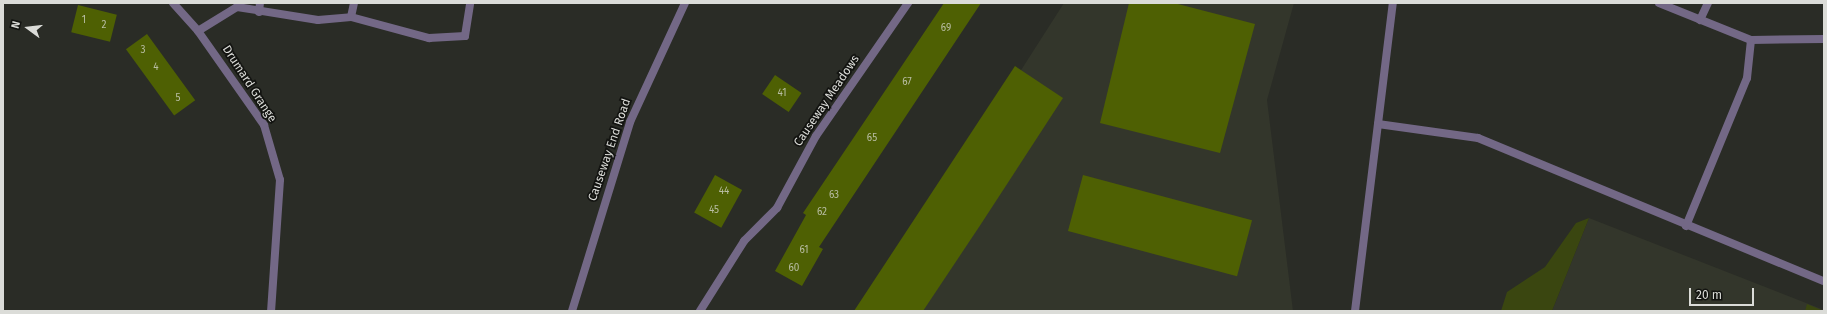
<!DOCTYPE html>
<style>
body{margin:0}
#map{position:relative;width:1827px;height:314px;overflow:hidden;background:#2a2c26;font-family:"Fira Sans",sans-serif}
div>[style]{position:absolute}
.built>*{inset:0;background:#33362b}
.green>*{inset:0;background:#3a4610}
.building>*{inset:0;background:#4e6003;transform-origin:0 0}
.pedestrian>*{height:8px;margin:-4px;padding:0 4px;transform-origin:4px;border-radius:4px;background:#736886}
.minor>*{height:8px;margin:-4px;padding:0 4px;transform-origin:4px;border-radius:4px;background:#736886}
span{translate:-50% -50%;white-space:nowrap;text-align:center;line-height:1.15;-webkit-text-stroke:3.5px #131411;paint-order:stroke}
.number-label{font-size:10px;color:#b8bda3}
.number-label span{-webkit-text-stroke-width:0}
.street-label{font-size:12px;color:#dbdcd8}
.frame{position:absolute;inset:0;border:4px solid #dbdcd8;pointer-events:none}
.north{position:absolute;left:8px;top:8px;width:40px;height:40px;-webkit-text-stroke:3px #131411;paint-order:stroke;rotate:285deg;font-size:11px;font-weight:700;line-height:16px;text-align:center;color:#dbdcd8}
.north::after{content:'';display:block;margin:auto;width:14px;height:18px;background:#dbdcd8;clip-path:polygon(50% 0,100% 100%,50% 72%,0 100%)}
.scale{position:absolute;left:1689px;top:288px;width:65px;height:18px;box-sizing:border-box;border:2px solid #dbdcd8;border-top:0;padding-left:5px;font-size:12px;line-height:14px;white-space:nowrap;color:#dbdcd8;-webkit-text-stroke:3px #131411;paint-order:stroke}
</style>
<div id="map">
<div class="built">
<i style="clip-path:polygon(1064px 3px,1294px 3px,1267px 100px,1293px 311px,867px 311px)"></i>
<i style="clip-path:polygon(1589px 218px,1824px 310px,1824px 311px,1552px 311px)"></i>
</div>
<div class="green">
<i style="clip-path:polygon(1589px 218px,1552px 311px,1501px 311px,1507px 292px,1545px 267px,1576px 223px)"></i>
<i style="clip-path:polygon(1807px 304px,1824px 311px,1805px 311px)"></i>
</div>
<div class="building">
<i style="clip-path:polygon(944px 3px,981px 3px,819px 247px,823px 249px,802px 286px,775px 271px,806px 215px,803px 213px)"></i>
<i style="clip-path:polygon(1129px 3px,1174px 3px,1255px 24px,1220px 153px,1100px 123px)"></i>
<i style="left:78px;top:5px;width:40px;height:28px;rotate:14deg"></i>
<i style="left:147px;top:34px;width:82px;height:26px;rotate:54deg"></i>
<i style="clip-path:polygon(1015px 66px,1063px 98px,981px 224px,923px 311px,854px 311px)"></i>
<i style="left:775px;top:75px;width:32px;height:23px;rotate:34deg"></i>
<i style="left:715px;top:175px;width:31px;height:43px;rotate:29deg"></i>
<i style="left:1083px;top:175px;width:175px;height:58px;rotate:15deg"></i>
</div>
<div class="pedestrian">
<i style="left:259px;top:12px;width:9px;rotate:-84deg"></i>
<i style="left:351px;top:17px;width:14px;rotate:-78deg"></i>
<i style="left:318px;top:20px;width:33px;rotate:-5deg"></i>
<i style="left:351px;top:17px;width:81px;rotate:15.1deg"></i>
<i style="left:429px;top:38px;width:36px;rotate:-3deg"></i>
</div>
<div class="minor">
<i style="left:173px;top:3px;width:38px;rotate:48deg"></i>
<i style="left:198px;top:31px;width:115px;rotate:54.9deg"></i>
<i style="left:264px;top:125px;width:57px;rotate:73.8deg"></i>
<i style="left:280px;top:180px;width:131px;rotate:93.9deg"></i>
<i style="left:1659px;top:3px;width:99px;rotate:21.9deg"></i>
<i style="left:1751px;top:40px;width:73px;rotate:-0.8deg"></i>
<i style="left:1700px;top:20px;width:19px;rotate:-65deg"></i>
<i style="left:198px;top:31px;width:46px;rotate:-31.6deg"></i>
<i style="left:237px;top:7px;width:82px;rotate:9.1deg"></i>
<i style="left:465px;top:36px;width:33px;rotate:-81deg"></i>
<i style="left:1378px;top:124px;width:101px;rotate:8deg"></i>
<i style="left:1478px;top:138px;width:374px;rotate:22.5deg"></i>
<i style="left:1686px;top:226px;width:160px;rotate:-67.6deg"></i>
<i style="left:1747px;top:78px;width:38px;rotate:-84deg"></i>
<i style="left:572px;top:311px;width:198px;rotate:-72.9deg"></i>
<i style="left:630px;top:122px;width:131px;rotate:-65.2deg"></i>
<i style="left:700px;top:311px;width:83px;rotate:-57.8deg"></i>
<i style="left:744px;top:241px;width:47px;rotate:-45deg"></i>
<i style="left:777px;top:208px;width:82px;rotate:-61.6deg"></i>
<i style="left:816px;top:136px;width:162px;rotate:-55.3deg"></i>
<i style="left:1355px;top:311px;width:310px;rotate:-83deg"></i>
</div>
<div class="number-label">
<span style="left:84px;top:21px">1</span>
<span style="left:104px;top:26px">2</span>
<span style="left:946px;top:29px">69</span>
<span style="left:143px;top:51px">3</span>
<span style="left:156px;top:68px">4</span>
<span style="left:907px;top:83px">67</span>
<span style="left:782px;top:94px">41</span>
<span style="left:178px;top:99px">5</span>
<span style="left:872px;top:139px">65</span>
<span style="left:724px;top:192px">44</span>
<span style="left:834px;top:196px">63</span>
<span style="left:714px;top:211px">45</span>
<span style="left:822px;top:213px">62</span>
<span style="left:804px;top:251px">61</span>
<span style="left:794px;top:269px">60</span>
</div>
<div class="street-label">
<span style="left:249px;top:84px;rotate:57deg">Drumard Grange</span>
<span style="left:827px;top:101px;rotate:-56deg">Causeway Meadows</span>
<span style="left:610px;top:150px;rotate:-71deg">Causeway End Road</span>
</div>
<div class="frame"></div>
<div class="north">N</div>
<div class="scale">20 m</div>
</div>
